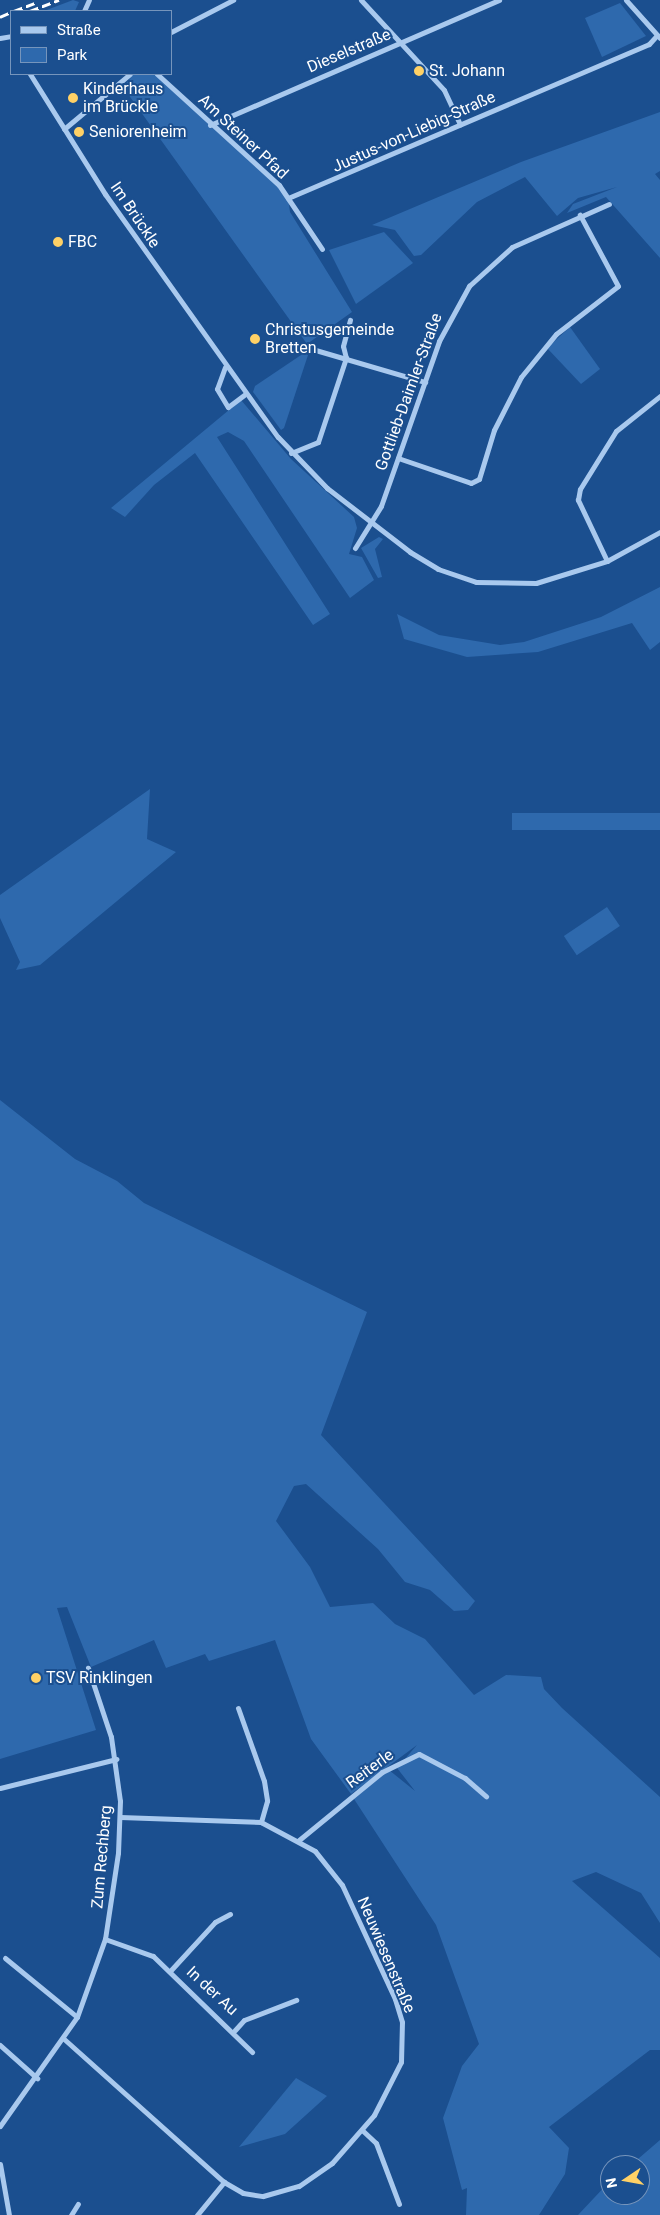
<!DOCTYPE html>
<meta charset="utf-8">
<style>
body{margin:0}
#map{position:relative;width:660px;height:2215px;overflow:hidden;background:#1b4f8f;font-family:Roboto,sans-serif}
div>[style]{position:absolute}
.green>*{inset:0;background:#2e69ad;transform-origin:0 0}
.street>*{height:5px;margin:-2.5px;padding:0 2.5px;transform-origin:2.5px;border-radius:2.5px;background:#a9c9ee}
.rail>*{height:3px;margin-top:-1.5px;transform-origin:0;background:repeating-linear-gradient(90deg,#fff 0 9px,transparent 0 13px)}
.dots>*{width:14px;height:14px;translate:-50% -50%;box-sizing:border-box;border:2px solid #1b4f8f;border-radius:50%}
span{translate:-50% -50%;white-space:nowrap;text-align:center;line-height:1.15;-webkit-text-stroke:4px #1b4f8f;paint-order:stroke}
.street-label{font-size:16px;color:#fff}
.poi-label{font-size:16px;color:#fff}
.left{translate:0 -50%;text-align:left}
.legend{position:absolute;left:10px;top:10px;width:162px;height:65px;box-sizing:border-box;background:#1b4f8f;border:1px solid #7695bc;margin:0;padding:6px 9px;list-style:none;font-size:15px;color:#fff}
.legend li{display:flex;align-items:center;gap:10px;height:25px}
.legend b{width:25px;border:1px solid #7695bc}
.north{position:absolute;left:600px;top:2155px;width:50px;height:50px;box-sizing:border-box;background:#1b4f8f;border:1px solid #7695bc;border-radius:50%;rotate:258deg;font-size:14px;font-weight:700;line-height:20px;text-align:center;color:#fff}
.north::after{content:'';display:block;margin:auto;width:18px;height:22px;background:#ffd166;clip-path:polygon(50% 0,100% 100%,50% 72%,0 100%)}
</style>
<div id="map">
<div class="green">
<i style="clip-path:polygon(73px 0,79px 2px,75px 11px,44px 11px)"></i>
<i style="clip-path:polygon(620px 3px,646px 36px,602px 57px,585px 18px)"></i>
<i style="clip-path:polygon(134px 74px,156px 74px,279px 185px,288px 198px,290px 212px,352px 312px,307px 344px,123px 87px)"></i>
<i style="clip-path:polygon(660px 112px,660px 171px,655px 174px,660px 180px,660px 258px,606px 197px,567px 213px,573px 204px,617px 187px,578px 198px,557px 216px,525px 177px,477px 202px,421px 255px,414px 256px,395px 230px,372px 225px,521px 162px)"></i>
<i style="clip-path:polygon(384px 232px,413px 263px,356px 304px,329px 250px)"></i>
<i style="clip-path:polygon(570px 327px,600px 369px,581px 384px,547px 348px)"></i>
<i style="clip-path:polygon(310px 349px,284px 428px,281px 430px,253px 392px,255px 386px)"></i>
<i style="clip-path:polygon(241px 400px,291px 459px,354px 517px,357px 528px,349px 554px,362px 557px,374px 580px,350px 598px,244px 441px,228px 432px,217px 437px,330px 614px,313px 625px,195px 453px,154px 485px,125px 517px,111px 508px)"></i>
<i style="clip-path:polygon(379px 537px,383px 539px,375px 549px,382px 577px,378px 578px,361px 548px)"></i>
<i style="clip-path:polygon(660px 587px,660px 642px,650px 650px,632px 623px,538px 652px,467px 657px,404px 639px,397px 614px,439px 635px,500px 645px,524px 642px,601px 617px)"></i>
<i style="clip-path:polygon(150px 789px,147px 839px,176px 852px,40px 965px,16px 970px,20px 962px,0 918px,0 895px)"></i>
<i style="left:660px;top:813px;width:17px;height:148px;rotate:90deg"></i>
<i style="left:607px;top:907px;width:23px;height:52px;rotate:56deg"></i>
<i style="clip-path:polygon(0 1100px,75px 1159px,117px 1181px,144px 1203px,367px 1312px,321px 1435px,475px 1601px,468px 1610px,454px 1611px,430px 1590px,405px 1582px,378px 1549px,306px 1484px,294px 1486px,276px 1521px,310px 1567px,330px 1607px,373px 1603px,395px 1624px,425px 1639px,474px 1695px,506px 1675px,541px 1677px,544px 1689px,562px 1708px,660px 1797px,660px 1923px,641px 1893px,596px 1872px,572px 1881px,660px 1958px,660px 2050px,650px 2050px,549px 2127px,569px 2148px,565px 2174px,539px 2215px,466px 2215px,467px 2188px,462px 2190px,443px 2118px,462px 2066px,479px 2044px,436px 1925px,354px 1799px,389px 1770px,415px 1791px,397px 1768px,417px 1745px,351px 1794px,311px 1739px,275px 1640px,209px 1661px,205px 1654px,166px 1668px,154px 1640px,91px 1667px,67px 1607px,57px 1608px,96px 1730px,0 1759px)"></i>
<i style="clip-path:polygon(296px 2078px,327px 2096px,285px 2134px,239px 2147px)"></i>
<i style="clip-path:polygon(660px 2140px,660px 2215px,578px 2215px,610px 2181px,610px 2195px,640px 2195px,640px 2165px,631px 2165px)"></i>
</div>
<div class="street">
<i style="left:361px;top:0;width:122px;rotate:47.3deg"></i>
<i style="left:444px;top:90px;width:38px;rotate:65deg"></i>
<i style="left:626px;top:0;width:51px;rotate:48.2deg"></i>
<i style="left:84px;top:11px;width:12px;rotate:-66deg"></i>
<i style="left:171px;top:32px;width:70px;rotate:-27.3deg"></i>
<i style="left:0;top:38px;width:11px;rotate:-10deg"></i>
<i style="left:30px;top:74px;width:142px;rotate:58deg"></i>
<i style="left:105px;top:194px;width:298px;rotate:54.6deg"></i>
<i style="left:278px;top:437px;width:71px;rotate:46.1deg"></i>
<i style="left:327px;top:488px;width:105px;rotate:37.6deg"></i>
<i style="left:410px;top:552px;width:33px;rotate:31deg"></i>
<i style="left:438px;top:569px;width:40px;rotate:18.9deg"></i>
<i style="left:476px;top:582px;width:60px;rotate:1deg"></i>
<i style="left:536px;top:583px;width:74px;rotate:-17.2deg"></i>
<i style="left:607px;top:561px;width:60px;rotate:-28.7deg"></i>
<i style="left:157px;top:74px;width:165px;rotate:42.3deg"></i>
<i style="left:279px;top:185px;width:77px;rotate:56.1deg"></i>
<i style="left:210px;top:125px;width:315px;rotate:-23.4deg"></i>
<i style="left:64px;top:129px;width:86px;rotate:-39.8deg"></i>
<i style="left:288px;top:198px;width:392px;rotate:-23.1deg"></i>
<i style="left:649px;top:44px;width:12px;rotate:-48deg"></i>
<i style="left:312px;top:349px;width:118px;rotate:16.3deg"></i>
<i style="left:225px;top:367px;width:23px;rotate:110deg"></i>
<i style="left:217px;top:389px;width:21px;rotate:59deg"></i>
<i style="left:228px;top:407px;width:20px;rotate:-37deg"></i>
<i style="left:291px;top:453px;width:29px;rotate:-22deg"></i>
<i style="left:318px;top:442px;width:89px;rotate:-71.6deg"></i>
<i style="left:346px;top:358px;width:12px;rotate:-104deg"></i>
<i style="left:343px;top:346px;width:27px;rotate:-75deg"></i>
<i style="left:398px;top:458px;width:77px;rotate:18.9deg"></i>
<i style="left:471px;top:483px;width:9px;rotate:-27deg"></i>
<i style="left:479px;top:479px;width:51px;rotate:-73deg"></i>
<i style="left:494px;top:430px;width:59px;rotate:-63deg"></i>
<i style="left:521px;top:377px;width:55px;rotate:-50.9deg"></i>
<i style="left:556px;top:334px;width:78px;rotate:-37.7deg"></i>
<i style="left:618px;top:286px;width:81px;rotate:-118.2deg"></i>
<i style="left:355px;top:548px;width:49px;rotate:-58.2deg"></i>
<i style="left:381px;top:506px;width:175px;rotate:-70.6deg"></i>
<i style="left:439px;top:341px;width:63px;rotate:-61.4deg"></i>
<i style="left:469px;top:286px;width:58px;rotate:-42.2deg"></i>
<i style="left:512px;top:247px;width:106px;rotate:-23.9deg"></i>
<i style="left:607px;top:561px;width:68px;rotate:-115.4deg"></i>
<i style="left:578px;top:500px;width:11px;rotate:-80deg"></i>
<i style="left:580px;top:489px;width:68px;rotate:-58.2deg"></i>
<i style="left:616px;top:431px;width:56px;rotate:-38.5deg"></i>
<i style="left:238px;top:1708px;width:77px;rotate:70.4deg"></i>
<i style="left:264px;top:1781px;width:20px;rotate:81deg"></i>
<i style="left:267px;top:1801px;width:22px;rotate:106deg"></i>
<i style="left:0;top:1788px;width:120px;rotate:-14deg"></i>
<i style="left:299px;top:1840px;width:107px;rotate:-39.3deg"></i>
<i style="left:382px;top:1772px;width:41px;rotate:-25.9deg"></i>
<i style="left:419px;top:1754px;width:52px;rotate:27.6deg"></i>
<i style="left:465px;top:1778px;width:28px;rotate:41deg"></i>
<i style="left:105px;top:1939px;width:51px;rotate:19.5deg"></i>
<i style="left:153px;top:1956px;width:138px;rotate:44.1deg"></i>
<i style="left:5px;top:1958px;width:93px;rotate:39.3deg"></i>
<i style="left:171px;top:1970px;width:65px;rotate:-47.5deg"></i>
<i style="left:215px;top:1922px;width:17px;rotate:-28deg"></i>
<i style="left:235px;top:2030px;width:13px;rotate:-48deg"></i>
<i style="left:244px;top:2020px;width:56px;rotate:-21deg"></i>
<i style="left:64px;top:2039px;width:215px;rotate:41.8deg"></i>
<i style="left:224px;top:2182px;width:22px;rotate:30deg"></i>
<i style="left:243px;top:2193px;width:20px;rotate:9deg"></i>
<i style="left:263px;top:2196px;width:37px;rotate:-16deg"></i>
<i style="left:299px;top:2186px;width:40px;rotate:-34.9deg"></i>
<i style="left:332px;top:2163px;width:64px;rotate:-48.8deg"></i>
<i style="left:374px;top:2115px;width:59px;rotate:-63deg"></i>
<i style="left:401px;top:2062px;width:40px;rotate:-88.6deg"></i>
<i style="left:402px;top:2022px;width:24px;rotate:-107deg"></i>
<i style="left:395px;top:1999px;width:126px;rotate:-114.9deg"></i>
<i style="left:342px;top:1885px;width:43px;rotate:-128.5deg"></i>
<i style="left:315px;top:1851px;width:61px;rotate:-151.8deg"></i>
<i style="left:261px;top:1822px;width:141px;rotate:-178deg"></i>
<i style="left:0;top:2045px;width:50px;rotate:41.7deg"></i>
<i style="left:0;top:2126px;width:133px;rotate:-54.8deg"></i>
<i style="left:77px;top:2017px;width:83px;rotate:-70.3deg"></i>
<i style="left:105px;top:1939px;width:87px;rotate:-81.4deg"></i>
<i style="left:118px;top:1853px;width:52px;rotate:-87.8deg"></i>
<i style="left:120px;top:1801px;width:65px;rotate:-98deg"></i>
<i style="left:111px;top:1737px;width:73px;rotate:-108.4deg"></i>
<i style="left:362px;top:2130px;width:19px;rotate:43deg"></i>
<i style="left:376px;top:2143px;width:65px;rotate:69.3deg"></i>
<i style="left:0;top:2164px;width:52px;rotate:80deg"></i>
<i style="left:71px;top:2215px;width:13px;rotate:-58deg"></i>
<i style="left:197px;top:2215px;width:43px;rotate:-50.7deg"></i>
</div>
<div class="rail">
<i style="left:14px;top:11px;width:22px;rotate:-21deg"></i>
<i style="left:30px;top:11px;width:31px;rotate:-21deg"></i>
<i style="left:0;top:17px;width:12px;rotate:-24deg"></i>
</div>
<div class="dots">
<i style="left:419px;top:71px;background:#ffd166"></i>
<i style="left:73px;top:98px;background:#ffd166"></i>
<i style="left:79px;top:132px;background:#ffd166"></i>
<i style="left:58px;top:242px;background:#ffd166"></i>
<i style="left:255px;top:339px;background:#ffd166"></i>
<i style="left:36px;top:1678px;background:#ffd166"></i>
</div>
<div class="street-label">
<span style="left:349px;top:51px;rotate:-23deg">Dieselstraße</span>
<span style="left:414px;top:132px;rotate:-24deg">Justus-von-Liebig-Straße</span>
<span style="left:243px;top:137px;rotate:43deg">Am Steiner Pfad</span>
<span style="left:135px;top:215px;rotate:56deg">Im Brückle</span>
<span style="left:409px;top:392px;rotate:-70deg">Gottlieb-Daimler-Straße</span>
<span style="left:370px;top:1769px;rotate:-36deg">Reiterle</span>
<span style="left:102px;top:1857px;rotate:-85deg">Zum Rechberg</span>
<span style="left:386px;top:1955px;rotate:67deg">Neuwiesenstraße</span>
<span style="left:212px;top:1991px;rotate:43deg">In der Au</span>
</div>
<div class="poi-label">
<span class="left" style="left:429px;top:71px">St. Johann</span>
<span class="left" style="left:83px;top:98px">Kinderhaus<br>im Brückle</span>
<span class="left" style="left:89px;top:132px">Seniorenheim</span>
<span class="left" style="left:68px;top:242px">FBC</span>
<span class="left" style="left:265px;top:339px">Christusgemeinde<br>Bretten</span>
<span class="left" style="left:46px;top:1678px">TSV Rinklingen</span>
</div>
<ul class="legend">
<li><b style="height:6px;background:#a9c9ee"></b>Straße</li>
<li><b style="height:14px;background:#2e69ad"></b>Park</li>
</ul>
<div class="north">N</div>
</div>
